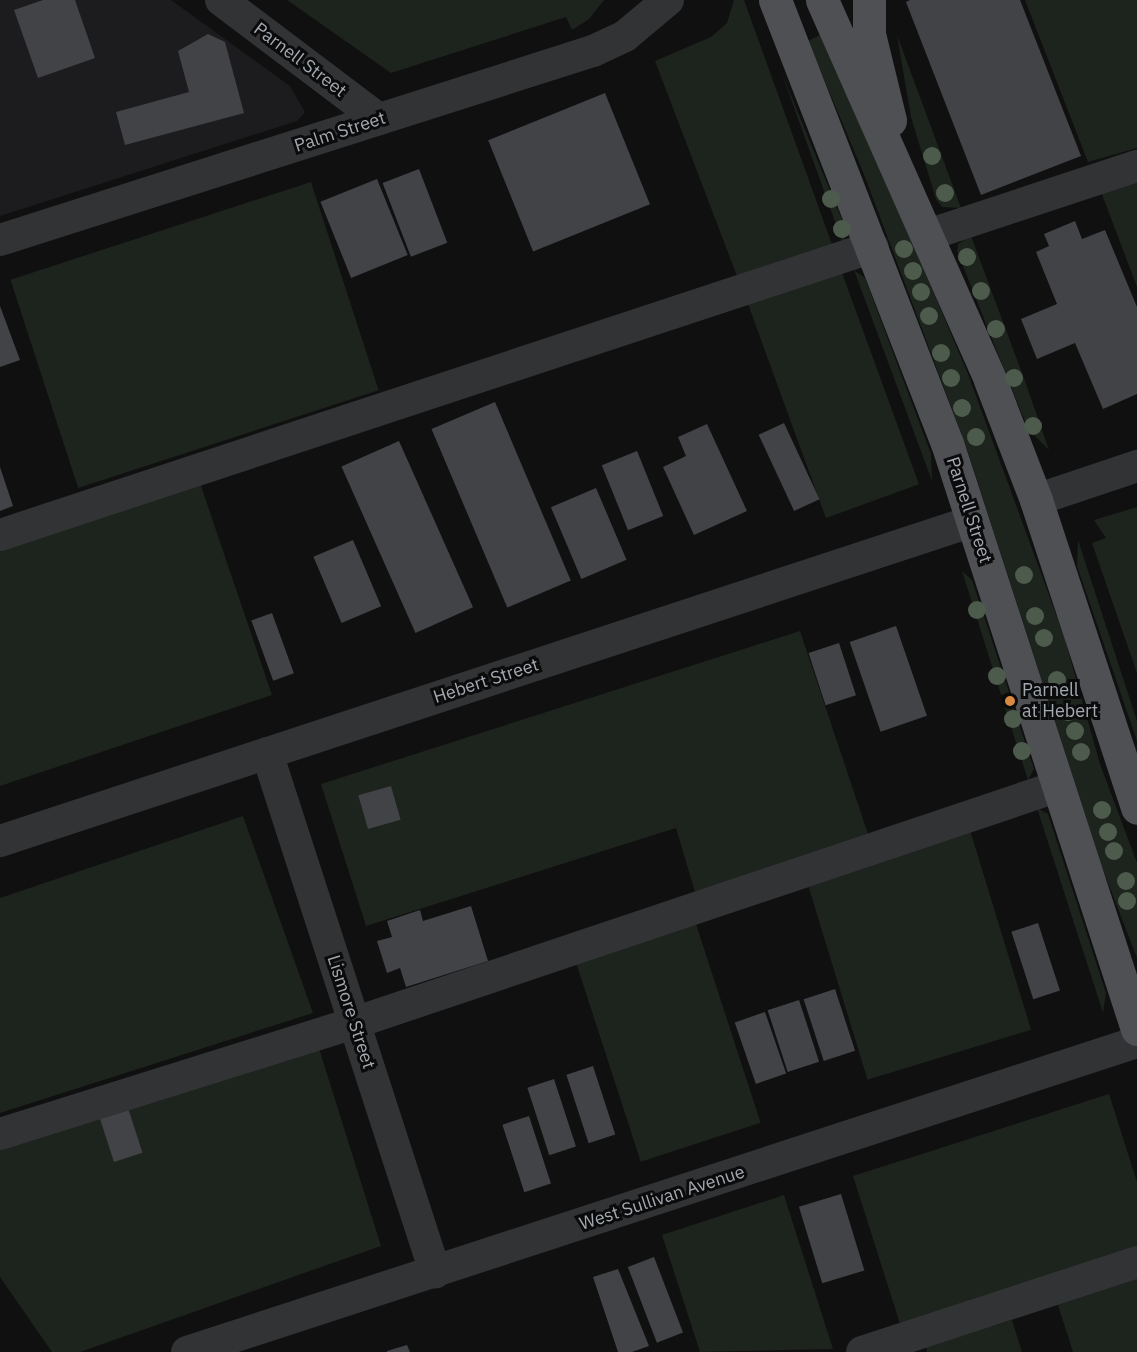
<!DOCTYPE html>
<style>
body{margin:0}
#map{position:relative;width:1137px;height:1352px;overflow:hidden;background:#101011;font-family:"IBM Plex Sans",sans-serif}
div>[style]{position:absolute}
.built>*{inset:0;background:#1c1c1e}
.green>*{inset:0;background:#1d231d;transform-origin:0 0}
.building>*{inset:0;background:#424346;transform-origin:0 0}
.minor>*{height:32px;margin:-16px;padding:0 16px;transform-origin:16px;border-radius:16px;background:#313335}
.major>*{height:33px;margin:-16.5px;padding:0 16.5px;transform-origin:16.5px;border-radius:16.5px;background:#4e5054}
.trees>*{width:18px;height:18px;margin:-9px;border-radius:50%;background:#4d5b4c}
.dots>*{width:16px;height:16px;translate:-50% -50%;box-sizing:border-box;border:3px solid #0b0b0c;border-radius:50%}
span{translate:-50% -50%;white-space:nowrap;text-align:center;line-height:1.15;-webkit-text-stroke:6px #0b0b0c;paint-order:stroke}
.street-label{font-size:18px;color:#a3a9b0}
.poi-label{font-size:18px;color:#a3a9b0}
.left{translate:0 -50%;text-align:left}
</style>
<div id="map">
<div class="built">
<i style="clip-path:polygon(0 0,171px 0,290px 86px,305px 112px,297px 121px,0 216px)"></i>
</div>
<div class="green">
<i style="clip-path:polygon(287px 0,604px 0,589px 19px,572px 30px,566px 17px,391px 73px)"></i>
<i style="clip-path:polygon(734px 0,744px 0,833px 247px,737px 276px,655px 61px,711px 37px,727px 23px)"></i>
<i style="clip-path:polygon(1025px 0,1137px 0,1137px 148px,1088px 162px)"></i>
<i style="clip-path:polygon(824px 33px,968px 374px,1064px 636px,1100px 764px,1137px 863px,1137px 958px,1102px 867px,967px 449px,865px 177px,808px 41px)"></i>
<i style="clip-path:polygon(897px 35px,961px 208px,942px 207px,936px 199px,911px 117px)"></i>
<i style="clip-path:polygon(781px 71px,847px 232px,843px 244px)"></i>
<i style="clip-path:polygon(1137px 178px,1137px 287px,1100px 189px)"></i>
<i style="left:311px;top:182px;width:219px;height:316px;rotate:72deg"></i>
<i style="clip-path:polygon(971px 236px,1025px 381px,1049px 450px,1028px 429px,957px 251px,958px 244px)"></i>
<i style="left:841px;top:270px;width:228px;height:99px;rotate:70deg"></i>
<i style="clip-path:polygon(854px 270px,865px 278px,931px 454px,932px 481px)"></i>
<i style="clip-path:polygon(200px 483px,272px 695px,0 786px,0 547px)"></i>
<i style="clip-path:polygon(1137px 507px,1137px 673px,1092px 543px,1106px 538px,1094px 520px)"></i>
<i style="clip-path:polygon(1078px 540px,1137px 721px,1137px 741px,1077px 566px)"></i>
<i style="clip-path:polygon(962px 571px,972px 580px,1009px 692px,1001px 695px)"></i>
<i style="clip-path:polygon(800px 631px,870px 840px,695px 892px,676px 828px,366px 926px,321px 784px)"></i>
<i style="clip-path:polygon(1012px 703px,1034px 769px,1028px 780px,1004px 705px)"></i>
<i style="clip-path:polygon(1037px 808px,1048px 814px,1106px 993px,1103px 1013px)"></i>
<i style="clip-path:polygon(243px 816px,313px 1013px,0 1113px,0 898px)"></i>
<i style="left:970px;top:830px;width:209px;height:171px;rotate:73deg"></i>
<i style="left:696px;top:924px;width:209px;height:126px;rotate:72deg"></i>
<i style="clip-path:polygon(317px 1042px,381px 1246px,80px 1352px,52px 1352px,0 1277px,0 1146px)"></i>
<i style="clip-path:polygon(1109px 1094px,1137px 1182px,1137px 1252px,901px 1327px,853px 1176px)"></i>
<i style="clip-path:polygon(784px 1195px,833px 1349px,700px 1352px,662px 1235px)"></i>
<i style="clip-path:polygon(1137px 1276px,1137px 1352px,1073px 1352px,1057px 1302px)"></i>
<i style="clip-path:polygon(1012px 1320px,1022px 1352px,927px 1352px,926px 1347px)"></i>
</div>
<div class="building">
<i style="clip-path:polygon(43px 0,75px 0,95px 58px,38px 78px,14px 10px)"></i>
<i style="clip-path:polygon(910px 0,1020px 0,1081px 156px,981px 195px,906px 2px)"></i>
<i style="clip-path:polygon(208px 34px,225px 42px,244px 113px,125px 145px,116px 112px,189px 92px,178px 51px)"></i>
<i style="left:605px;top:93px;width:120px;height:126px;rotate:68deg"></i>
<i style="left:419px;top:169px;width:79px;height:39px;rotate:69deg"></i>
<i style="left:377px;top:179px;width:82px;height:61px;rotate:68deg"></i>
<i style="clip-path:polygon(1075px 221px,1082px 239px,1105px 230px,1137px 307px,1137px 394px,1103px 409px,1075px 343px,1037px 359px,1021px 319px,1057px 304px,1036px 252px,1049px 246px,1044px 234px)"></i>
<i style="clip-path:polygon(0 306px,20px 360px,0 367px)"></i>
<i style="left:495px;top:402px;width:194px;height:69px;rotate:67deg"></i>
<i style="left:784px;top:423px;width:84px;height:28px;rotate:65deg"></i>
<i style="clip-path:polygon(707px 424px,747px 511px,694px 535px,663px 467px,686px 456px,678px 437px)"></i>
<i style="left:399px;top:441px;width:182px;height:63px;rotate:66deg"></i>
<i style="left:637px;top:451px;width:70px;height:38px;rotate:68deg"></i>
<i style="clip-path:polygon(0 467px,13px 506px,0 511px)"></i>
<i style="left:596px;top:488px;width:78px;height:49px;rotate:67deg"></i>
<i style="left:353px;top:540px;width:72px;height:43px;rotate:67deg"></i>
<i style="left:272px;top:613px;width:64px;height:22px;rotate:70deg"></i>
<i style="left:896px;top:626px;width:95px;height:49px;rotate:71deg"></i>
<i style="left:839px;top:643px;width:55px;height:32px;rotate:72deg"></i>
<i style="left:391px;top:786px;width:35px;height:34px;rotate:74deg"></i>
<i style="clip-path:polygon(471px 906px,488px 961px,406px 987px,400px 968px,387px 973px,377px 941px,392px 937px,387px 921px,420px 910px,423px 921px)"></i>
<i style="left:1038px;top:923px;width:71px;height:28px;rotate:72deg"></i>
<i style="left:835px;top:989px;width:65px;height:33px;rotate:72deg"></i>
<i style="left:799px;top:1000px;width:65px;height:33px;rotate:72deg"></i>
<i style="left:765px;top:1012px;width:65px;height:32px;rotate:71deg"></i>
<i style="left:593px;top:1066px;width:72px;height:28px;rotate:72deg"></i>
<i style="left:554px;top:1079px;width:71px;height:28px;rotate:72deg"></i>
<i style="left:128px;top:1108px;width:47px;height:30px;rotate:72deg"></i>
<i style="left:529px;top:1116px;width:71px;height:28px;rotate:72deg"></i>
<i style="left:841px;top:1194px;width:80px;height:44px;rotate:73deg"></i>
<i style="left:654px;top:1257px;width:81px;height:28px;rotate:69deg"></i>
<i style="clip-path:polygon(618px 1269px,649px 1346px,632px 1352px,618px 1352px,593px 1277px)"></i>
<i style="clip-path:polygon(407px 1345px,410px 1352px,387px 1352px,387px 1351px)"></i>
</div>
<div class="minor">
<i style="left:221px;top:0;width:198px;rotate:37deg"></i>
<i style="left:928px;top:235px;width:220px;rotate:-18.3deg"></i>
<i style="left:0;top:240px;width:622px;rotate:-17.68deg"></i>
<i style="left:593px;top:51px;width:35px;rotate:-25deg"></i>
<i style="left:625px;top:36px;width:56px;rotate:-39.9deg"></i>
<i style="left:1036px;top:500px;width:107px;rotate:-18.6deg"></i>
<i style="left:0;top:535px;width:919px;rotate:-18.26deg"></i>
<i style="left:267px;top:753px;width:546px;rotate:72.06deg"></i>
<i style="left:0;top:841px;width:1024px;rotate:-18.2deg"></i>
<i style="left:0;top:1134px;width:371px;rotate:-17.4deg"></i>
<i style="left:354px;top:1023px;width:744px;rotate:-18.58deg"></i>
<i style="left:187px;top:1352px;width:999px;rotate:-18.07deg"></i>
<i style="left:862px;top:1352px;width:289px;rotate:-18.1deg"></i>
</div>
<div class="major">
<i style="left:775px;top:0;width:475px;rotate:68.8deg"></i>
<i style="left:947px;top:443px;width:616px;rotate:72.04deg"></i>
<i style="left:822px;top:0;width:415px;rotate:66.1deg"></i>
<i style="left:990px;top:380px;width:129px;rotate:69deg"></i>
<i style="left:1036px;top:500px;width:324px;rotate:71.8deg"></i>
<i style="left:869px;top:0;width:34px;rotate:90deg"></i>
<i style="left:869px;top:34px;width:89px;rotate:76.3deg"></i>
</div>
<div class="trees">
<i style="left:932px;top:156px"></i>
<i style="left:945px;top:193px"></i>
<i style="left:831px;top:199px"></i>
<i style="left:842px;top:229px"></i>
<i style="left:904px;top:249px"></i>
<i style="left:967px;top:257px"></i>
<i style="left:913px;top:271px"></i>
<i style="left:981px;top:291px"></i>
<i style="left:921px;top:292px"></i>
<i style="left:929px;top:316px"></i>
<i style="left:996px;top:329px"></i>
<i style="left:941px;top:353px"></i>
<i style="left:951px;top:378px"></i>
<i style="left:1014px;top:378px"></i>
<i style="left:962px;top:408px"></i>
<i style="left:1033px;top:426px"></i>
<i style="left:976px;top:437px"></i>
<i style="left:1024px;top:575px"></i>
<i style="left:977px;top:610px"></i>
<i style="left:1035px;top:616px"></i>
<i style="left:1044px;top:638px"></i>
<i style="left:997px;top:676px"></i>
<i style="left:1057px;top:680px"></i>
<i style="left:1068px;top:712px"></i>
<i style="left:1013px;top:719px"></i>
<i style="left:1075px;top:731px"></i>
<i style="left:1022px;top:751px"></i>
<i style="left:1081px;top:752px"></i>
<i style="left:1102px;top:810px"></i>
<i style="left:1108px;top:832px"></i>
<i style="left:1114px;top:851px"></i>
<i style="left:1126px;top:881px"></i>
<i style="left:1127px;top:901px"></i>
</div>
<div class="dots">
<i style="left:1010px;top:701px;background:#d98940"></i>
</div>
<div class="street-label">
<span style="left:300px;top:60px;rotate:37deg">Parnell Street</span>
<span style="left:340px;top:132px;rotate:-18deg">Palm Street</span>
<span style="left:969px;top:510px;rotate:72deg">Parnell Street</span>
<span style="left:486px;top:681px;rotate:-18deg">Hebert Street</span>
<span style="left:351px;top:1012px;rotate:72deg">Lismore Street</span>
<span style="left:662px;top:1198px;rotate:-18deg">West Sullivan Avenue</span>
</div>
<div class="poi-label">
<span class="left" style="left:1022px;top:701px">Parnell<br>at Hebert</span>
</div>
</div>
